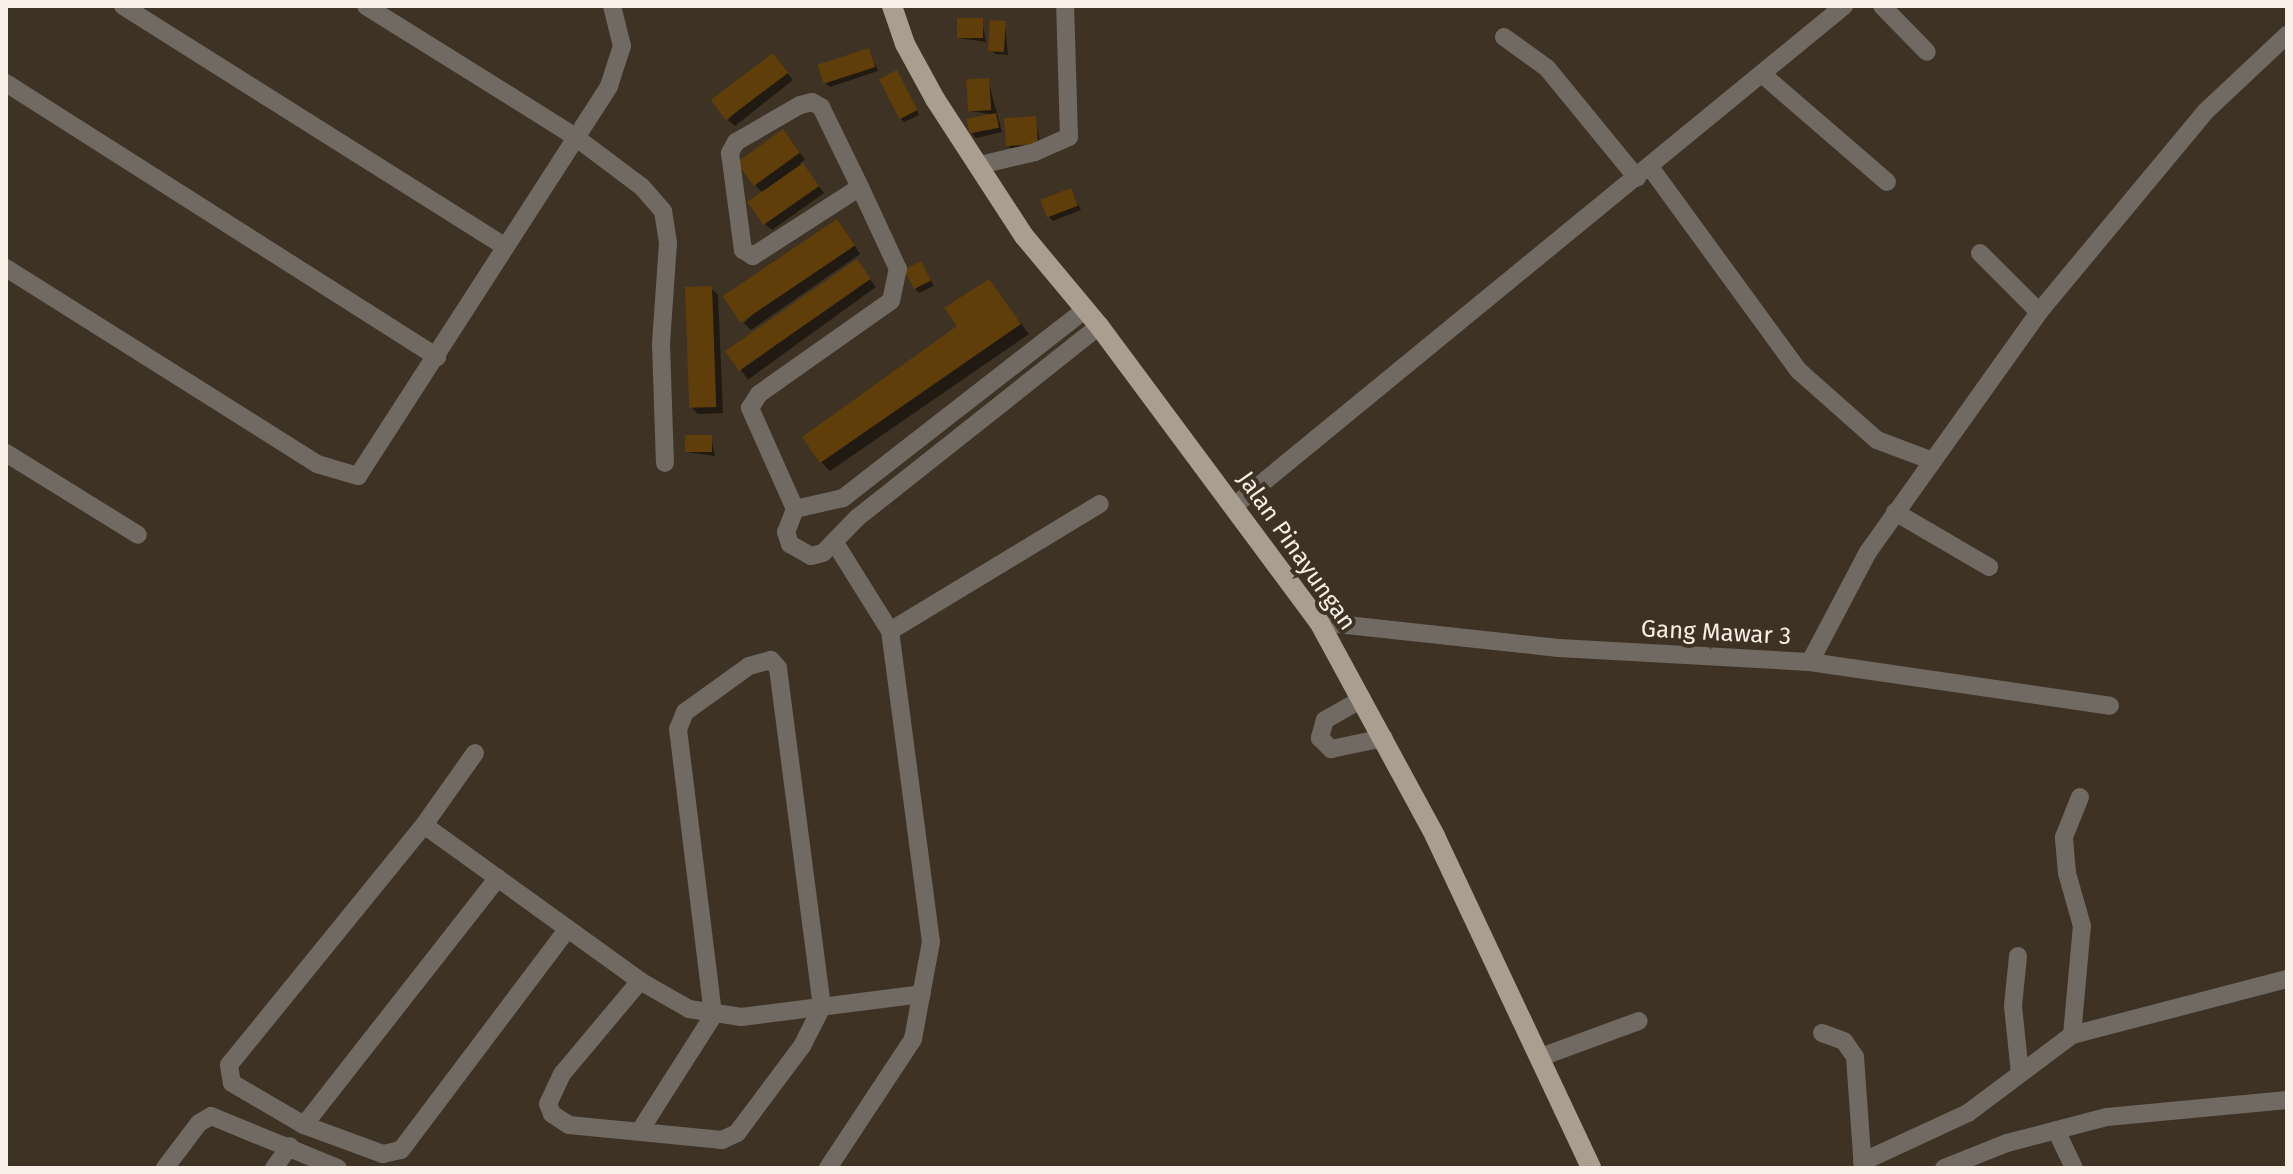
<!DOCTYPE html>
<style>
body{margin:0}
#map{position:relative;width:2293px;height:1174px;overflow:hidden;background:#3e3224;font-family:"Fira Sans",sans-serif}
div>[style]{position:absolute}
.shadow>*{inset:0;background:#0007;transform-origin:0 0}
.building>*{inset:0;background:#603e0a;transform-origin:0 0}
.minor>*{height:18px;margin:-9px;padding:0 9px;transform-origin:9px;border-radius:9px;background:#706a63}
.major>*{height:20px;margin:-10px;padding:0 10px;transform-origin:10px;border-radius:10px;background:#aa9e90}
span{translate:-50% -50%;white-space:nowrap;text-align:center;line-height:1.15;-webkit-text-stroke:8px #3e3224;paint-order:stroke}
.street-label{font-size:24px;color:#f8f0e7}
.frame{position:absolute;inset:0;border:8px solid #f8f0e7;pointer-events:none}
</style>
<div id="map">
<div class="shadow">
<i style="clip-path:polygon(982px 21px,986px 42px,959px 38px)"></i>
<i style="clip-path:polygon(1005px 23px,1008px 55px,995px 54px,991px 50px)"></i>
<i style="clip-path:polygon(869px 51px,878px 71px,830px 87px,825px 83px)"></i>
<i style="clip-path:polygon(779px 63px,793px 80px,735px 126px,728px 120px)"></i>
<i style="clip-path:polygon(897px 72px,919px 115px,904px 122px,900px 118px)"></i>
<i style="clip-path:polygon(988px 80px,1002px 132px,976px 138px,972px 134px,989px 114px,970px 111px)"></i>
<i style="clip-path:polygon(1035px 118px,1041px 147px,1012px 149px,1007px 145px)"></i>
<i style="clip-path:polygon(790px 138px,805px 160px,800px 163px,824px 193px,772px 230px,765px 224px,764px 194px,755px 185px)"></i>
<i style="clip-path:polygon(1070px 190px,1081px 210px,1053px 221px,1049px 217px)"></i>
<i style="clip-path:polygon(843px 228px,860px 254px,751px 330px,744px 323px)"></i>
<i style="left:857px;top:261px;width:32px;height:158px;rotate:54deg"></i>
<i style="clip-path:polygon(921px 263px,934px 286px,919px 293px,915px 289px)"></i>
<i style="clip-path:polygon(989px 282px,1029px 334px,830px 471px,821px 462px,960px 326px)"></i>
<i style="clip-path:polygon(711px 288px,718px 295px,723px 413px,698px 414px,691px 407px)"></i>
<i style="clip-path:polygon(711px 437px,715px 456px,687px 452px)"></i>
</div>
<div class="building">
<i style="left:983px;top:18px;width:20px;height:26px;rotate:90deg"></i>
<i style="left:990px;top:20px;width:16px;height:31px;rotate:4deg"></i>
<i style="left:869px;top:48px;width:20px;height:54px;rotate:72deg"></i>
<i style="left:773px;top:53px;width:25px;height:78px;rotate:53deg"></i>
<i style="left:897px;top:70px;width:45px;height:20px;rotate:63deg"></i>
<i style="left:989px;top:78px;width:32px;height:23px;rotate:86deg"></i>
<i style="left:996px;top:113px;width:15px;height:30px;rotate:79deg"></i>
<i style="left:1036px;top:116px;width:28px;height:32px;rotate:86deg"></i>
<i style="left:783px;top:129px;width:29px;height:57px;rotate:54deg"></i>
<i style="left:803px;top:163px;width:28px;height:68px;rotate:55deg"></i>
<i style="left:1071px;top:188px;width:19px;height:33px;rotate:69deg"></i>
<i style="left:837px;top:219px;width:32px;height:138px;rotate:56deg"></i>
<i style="left:857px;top:259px;width:24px;height:161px;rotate:55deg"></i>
<i style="left:921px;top:261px;width:22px;height:19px;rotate:63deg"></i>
<i style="clip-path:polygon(989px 279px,1021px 324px,820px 463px,802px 437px,957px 326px,944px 308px)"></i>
<i style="left:712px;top:286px;width:121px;height:27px;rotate:88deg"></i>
<i style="left:685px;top:435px;width:27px;height:17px"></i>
</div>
<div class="minor">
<i style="left:123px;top:6px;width:452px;rotate:32.2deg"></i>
<i style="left:366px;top:6px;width:245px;rotate:32deg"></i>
<i style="left:574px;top:136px;width:85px;rotate:36.9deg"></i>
<i style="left:642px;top:187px;width:32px;rotate:49deg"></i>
<i style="left:663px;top:211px;width:32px;rotate:81deg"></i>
<i style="left:668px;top:243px;width:101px;rotate:94deg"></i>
<i style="left:661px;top:344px;width:119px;rotate:88.1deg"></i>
<i style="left:1882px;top:6px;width:64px;rotate:45.6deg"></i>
<i style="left:1504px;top:37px;width:53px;rotate:35.8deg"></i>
<i style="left:1547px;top:68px;width:142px;rotate:50.7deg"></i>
<i style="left:1762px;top:74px;width:165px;rotate:40.8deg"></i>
<i style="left:6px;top:83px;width:511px;rotate:32.45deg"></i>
<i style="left:980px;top:165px;width:57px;rotate:-13.3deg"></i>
<i style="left:1035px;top:152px;width:37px;rotate:-24deg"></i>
<i style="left:1069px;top:137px;width:131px;rotate:-91.7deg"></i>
<i style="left:1650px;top:167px;width:253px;rotate:53.9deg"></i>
<i style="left:1799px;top:371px;width:104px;rotate:41.5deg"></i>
<i style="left:1877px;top:440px;width:57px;rotate:20.7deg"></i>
<i style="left:1980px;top:253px;width:83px;rotate:45deg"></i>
<i style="left:6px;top:268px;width:368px;rotate:32.2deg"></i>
<i style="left:317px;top:464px;width:43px;rotate:16.3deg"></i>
<i style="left:358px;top:476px;width:464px;rotate:-57.2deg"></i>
<i style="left:609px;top:86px;width:42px;rotate:-72deg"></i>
<i style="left:622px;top:46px;width:41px;rotate:-104deg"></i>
<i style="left:1086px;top:309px;width:308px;rotate:142.1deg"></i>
<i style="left:843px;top:498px;width:49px;rotate:167.1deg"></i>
<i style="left:795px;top:509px;width:25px;rotate:111deg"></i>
<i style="left:786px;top:532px;width:13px;rotate:72deg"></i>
<i style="left:790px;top:544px;width:24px;rotate:30deg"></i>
<i style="left:811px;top:556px;width:12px;rotate:-14deg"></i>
<i style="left:823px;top:553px;width:49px;rotate:-45.8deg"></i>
<i style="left:857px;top:518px;width:309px;rotate:-38.4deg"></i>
<i style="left:6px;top:453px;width:155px;rotate:31.8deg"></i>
<i style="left:1234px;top:506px;width:789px;rotate:-39.34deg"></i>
<i style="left:795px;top:509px;width:111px;rotate:-114deg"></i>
<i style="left:750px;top:408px;width:17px;rotate:-57deg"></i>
<i style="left:759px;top:394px;width:161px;rotate:-35.2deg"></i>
<i style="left:891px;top:301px;width:33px;rotate:-78deg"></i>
<i style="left:898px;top:269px;width:90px;rotate:-114.9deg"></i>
<i style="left:860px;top:187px;width:89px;rotate:-116deg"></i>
<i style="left:821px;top:107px;width:10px;rotate:-151deg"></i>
<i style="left:812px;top:102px;width:12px;rotate:166deg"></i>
<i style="left:800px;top:105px;width:74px;rotate:150deg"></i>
<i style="left:736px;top:142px;width:13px;rotate:119deg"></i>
<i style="left:730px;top:153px;width:98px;rotate:82.4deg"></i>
<i style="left:743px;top:250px;width:12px;rotate:31deg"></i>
<i style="left:753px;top:256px;width:127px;rotate:-32.8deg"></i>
<i style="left:1895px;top:512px;width:109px;rotate:30.3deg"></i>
<i style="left:1319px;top:622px;width:241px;rotate:6.2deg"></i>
<i style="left:1559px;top:648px;width:251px;rotate:3.2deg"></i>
<i style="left:1810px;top:662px;width:303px;rotate:8.3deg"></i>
<i style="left:890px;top:631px;width:245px;rotate:-31.2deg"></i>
<i style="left:1810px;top:662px;width:124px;rotate:-62.2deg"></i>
<i style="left:1868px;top:552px;width:295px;rotate:-54.5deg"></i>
<i style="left:2039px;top:312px;width:261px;rotate:-50.3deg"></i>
<i style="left:2206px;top:111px;width:111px;rotate:-43.2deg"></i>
<i style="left:1362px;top:699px;width:43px;rotate:150.4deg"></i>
<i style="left:1325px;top:720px;width:19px;rotate:106deg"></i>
<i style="left:1320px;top:738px;width:16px;rotate:45deg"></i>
<i style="left:1331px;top:749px;width:54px;rotate:-11.7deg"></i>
<i style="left:475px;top:753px;width:88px;rotate:125.3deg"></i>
<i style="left:424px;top:825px;width:309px;rotate:129.1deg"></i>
<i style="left:229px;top:1065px;width:18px;rotate:81deg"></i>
<i style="left:232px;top:1083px;width:83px;rotate:30.3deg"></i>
<i style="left:304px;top:1125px;width:84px;rotate:20.2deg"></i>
<i style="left:383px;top:1154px;width:18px;rotate:-13deg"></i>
<i style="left:401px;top:1150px;width:276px;rotate:-53deg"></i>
<i style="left:424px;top:825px;width:266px;rotate:35.8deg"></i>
<i style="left:640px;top:981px;width:56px;rotate:29.7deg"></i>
<i style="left:689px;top:1009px;width:53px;rotate:8.7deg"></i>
<i style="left:741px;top:1017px;width:182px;rotate:-7.2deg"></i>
<i style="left:2018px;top:956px;width:50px;rotate:95.7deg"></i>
<i style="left:2013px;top:1006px;width:68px;rotate:84.1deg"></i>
<i style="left:640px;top:981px;width:121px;rotate:130deg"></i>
<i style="left:562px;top:1074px;width:33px;rotate:115deg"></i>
<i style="left:548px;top:1104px;width:11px;rotate:68deg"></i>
<i style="left:552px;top:1114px;width:20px;rotate:33deg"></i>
<i style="left:569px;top:1125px;width:154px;rotate:5.6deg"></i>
<i style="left:722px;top:1140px;width:17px;rotate:-25deg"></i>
<i style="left:737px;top:1133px;width:109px;rotate:-53.2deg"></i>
<i style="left:802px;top:1046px;width:44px;rotate:-62.9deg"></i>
<i style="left:822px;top:1007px;width:342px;rotate:-97.4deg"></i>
<i style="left:778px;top:668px;width:11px;rotate:-131deg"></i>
<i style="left:771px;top:660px;width:23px;rotate:165deg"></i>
<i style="left:749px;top:666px;width:79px;rotate:144.3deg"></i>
<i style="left:685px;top:712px;width:18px;rotate:112deg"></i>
<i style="left:678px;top:729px;width:289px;rotate:83deg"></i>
<i style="left:713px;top:1016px;width:134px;rotate:122.5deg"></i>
<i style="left:1822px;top:1033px;width:23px;rotate:20deg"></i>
<i style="left:1844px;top:1041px;width:19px;rotate:55deg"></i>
<i style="left:1855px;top:1057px;width:111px;rotate:85.9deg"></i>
<i style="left:2072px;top:1035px;width:109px;rotate:-84.8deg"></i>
<i style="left:2082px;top:926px;width:55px;rotate:-105.8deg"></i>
<i style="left:2067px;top:873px;width:36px;rotate:-95deg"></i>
<i style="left:2064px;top:837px;width:43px;rotate:-68.2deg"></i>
<i style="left:1541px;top:1057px;width:104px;rotate:-20.2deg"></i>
<i style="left:304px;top:1125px;width:314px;rotate:-51.9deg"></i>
<i style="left:2056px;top:1130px;width:42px;rotate:64.7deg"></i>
<i style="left:1862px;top:1162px;width:117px;rotate:-24.8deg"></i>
<i style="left:1968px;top:1113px;width:130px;rotate:-36.9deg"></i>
<i style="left:2072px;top:1035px;width:222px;rotate:-14.6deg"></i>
<i style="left:165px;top:1168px;width:56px;rotate:-52.9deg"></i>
<i style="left:199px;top:1123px;width:14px;rotate:-30deg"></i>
<i style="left:211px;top:1116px;width:137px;rotate:22.3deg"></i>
<i style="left:274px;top:1168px;width:27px;rotate:-54deg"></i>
<i style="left:828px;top:1168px;width:154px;rotate:-56.6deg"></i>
<i style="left:913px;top:1039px;width:99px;rotate:-79.5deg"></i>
<i style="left:931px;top:942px;width:314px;rotate:-97.5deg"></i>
<i style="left:890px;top:631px;width:104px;rotate:-122deg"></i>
<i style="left:1944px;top:1168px;width:68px;rotate:-21.6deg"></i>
<i style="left:2007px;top:1143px;width:103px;rotate:-14.6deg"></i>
<i style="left:2107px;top:1117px;width:181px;rotate:-5.4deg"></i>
</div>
<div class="major">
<i style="left:892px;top:6px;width:40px;rotate:71.1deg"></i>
<i style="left:905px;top:44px;width:63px;rotate:61.4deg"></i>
<i style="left:935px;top:99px;width:163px;rotate:57deg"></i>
<i style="left:1024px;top:236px;width:117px;rotate:50.2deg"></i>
<i style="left:1099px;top:326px;width:369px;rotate:53.4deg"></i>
<i style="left:1319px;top:622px;width:243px;rotate:61.5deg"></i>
<i style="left:1435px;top:836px;width:367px;rotate:64.8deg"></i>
</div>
<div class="street-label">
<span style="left:1296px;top:551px;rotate:55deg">Jalan Pinayungan</span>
<span style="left:1716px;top:633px;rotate:3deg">Gang Mawar 3</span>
</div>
<div class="frame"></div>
</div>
